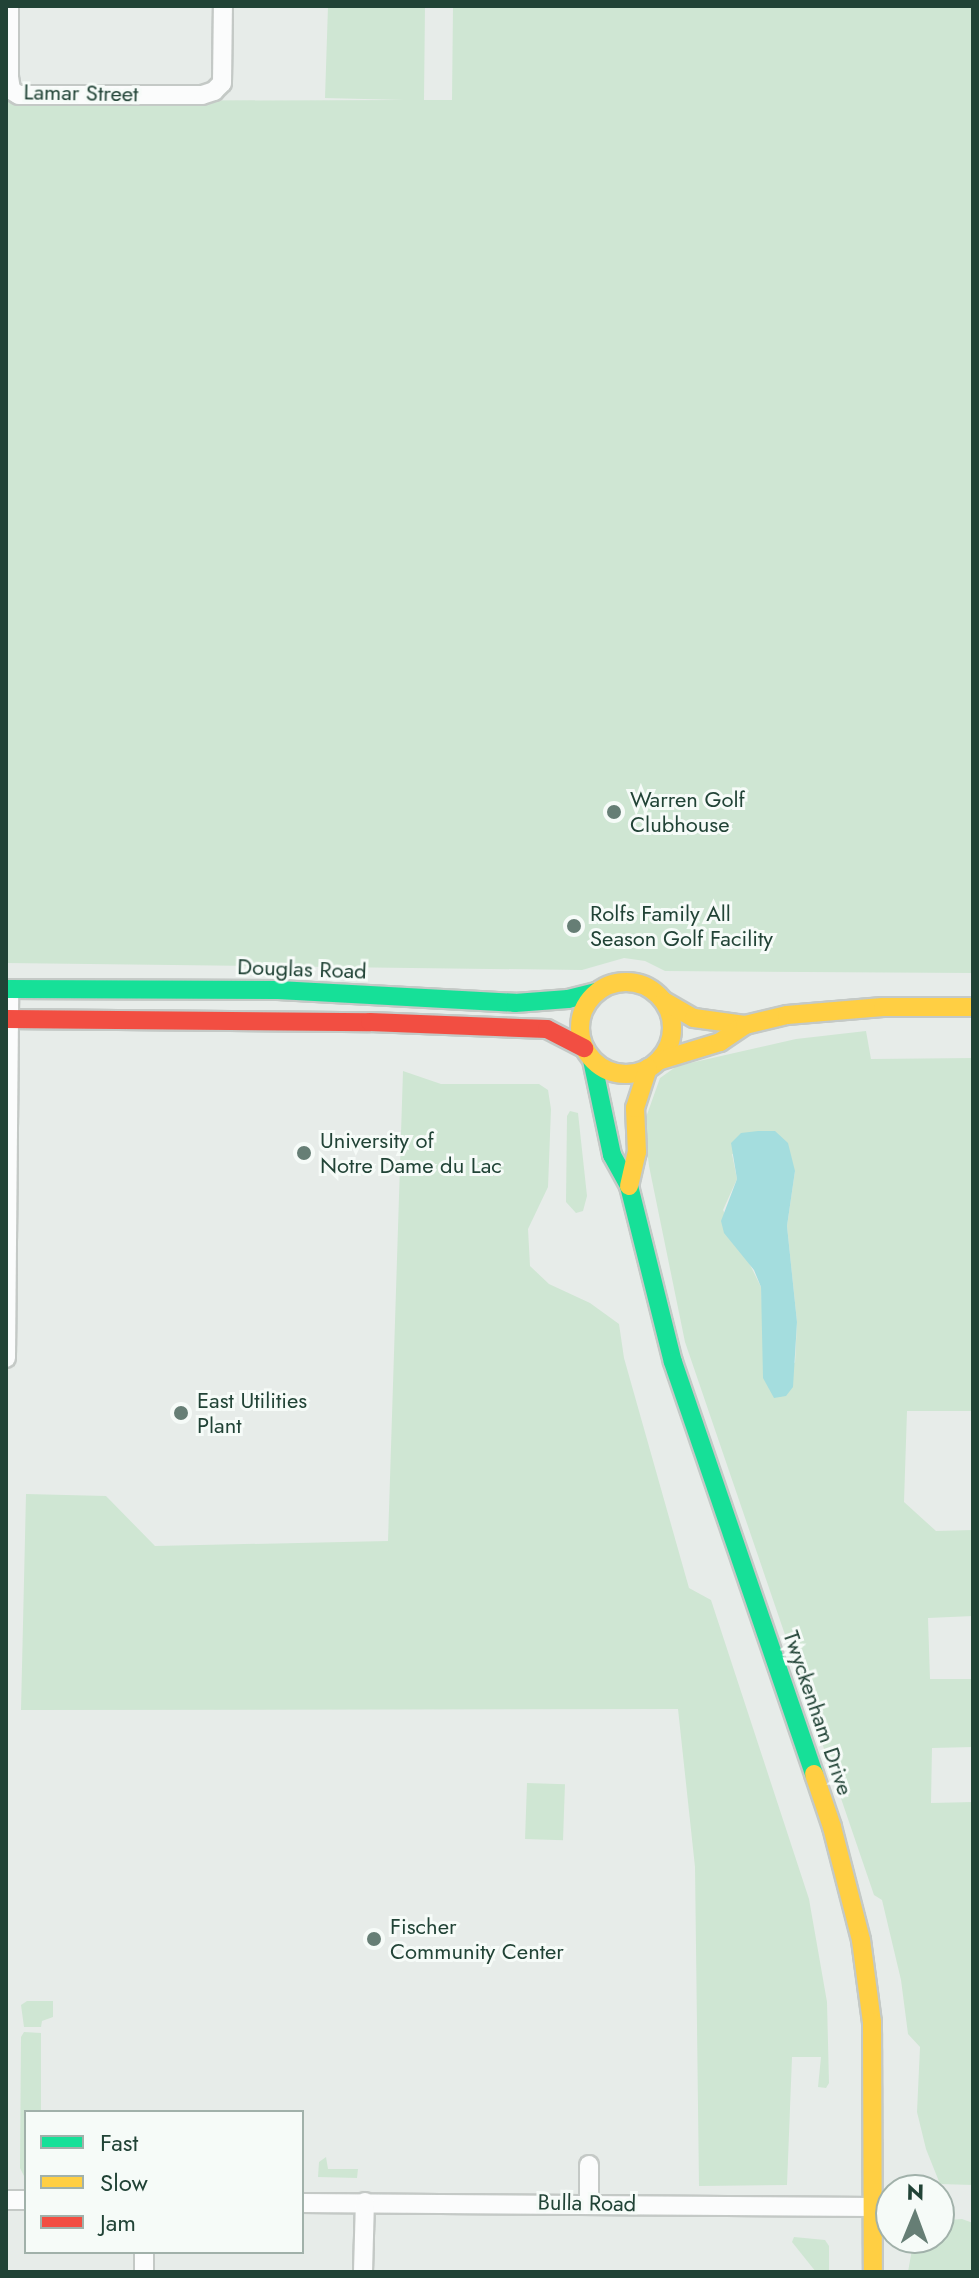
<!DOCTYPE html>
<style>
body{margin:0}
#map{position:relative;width:979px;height:2278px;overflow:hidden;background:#e7ece9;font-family:Jost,sans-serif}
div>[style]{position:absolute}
.green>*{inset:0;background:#cfe6d3;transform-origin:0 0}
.water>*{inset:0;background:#a4ddde}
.roads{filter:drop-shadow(2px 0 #c4c9c6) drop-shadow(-2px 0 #c4c9c6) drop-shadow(0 2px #c4c9c6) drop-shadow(0 -2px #c4c9c6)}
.street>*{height:18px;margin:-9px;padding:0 9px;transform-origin:9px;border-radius:9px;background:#fbfcfc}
.fast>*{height:18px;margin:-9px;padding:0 9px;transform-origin:9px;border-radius:9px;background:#16e098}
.slow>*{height:18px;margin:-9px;padding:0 9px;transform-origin:9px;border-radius:9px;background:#ffcf43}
.slow>.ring{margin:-9px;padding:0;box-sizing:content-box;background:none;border:18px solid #ffcf43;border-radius:50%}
.jam>*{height:18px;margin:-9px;padding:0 9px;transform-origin:9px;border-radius:9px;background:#f24e42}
.dots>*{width:22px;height:22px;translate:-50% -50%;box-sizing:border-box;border:4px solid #f6fbf8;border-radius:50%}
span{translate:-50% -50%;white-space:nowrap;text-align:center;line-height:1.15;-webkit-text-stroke:6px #f6fbf8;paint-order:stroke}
.street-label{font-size:22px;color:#214336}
.poi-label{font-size:22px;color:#214336}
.left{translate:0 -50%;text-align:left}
.frame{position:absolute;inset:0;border:8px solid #214336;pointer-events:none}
.legend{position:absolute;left:24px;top:2110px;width:280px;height:144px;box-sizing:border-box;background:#f6fbf8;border:2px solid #a1b1aa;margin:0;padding:10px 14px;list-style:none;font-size:24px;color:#214336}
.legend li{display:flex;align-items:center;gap:16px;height:40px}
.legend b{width:40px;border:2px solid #a1b1aa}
.north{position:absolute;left:875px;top:2174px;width:80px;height:80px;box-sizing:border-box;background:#f6fbf8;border:2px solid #a1b1aa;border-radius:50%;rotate:1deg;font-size:22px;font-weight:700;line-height:32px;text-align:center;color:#214336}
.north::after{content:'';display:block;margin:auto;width:28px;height:36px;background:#667e75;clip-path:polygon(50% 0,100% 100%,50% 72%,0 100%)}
</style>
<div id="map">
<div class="green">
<i style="clip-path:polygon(328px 6px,425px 6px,424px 100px,452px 100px,453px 6px,973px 6px,973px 973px,665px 971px,645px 961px,624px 958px,582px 970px,6px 963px,6px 101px,404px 100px,325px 98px)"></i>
<i style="clip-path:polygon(evenodd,866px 1031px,871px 1059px,973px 1058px,973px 1411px,907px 1411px,904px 1502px,936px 1531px,973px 1530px,973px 1616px,928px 1618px,930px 1679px,973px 1679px,973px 1747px,932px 1748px,931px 1803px,973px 1802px,973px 2185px,940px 2184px,926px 2149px,917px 2112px,920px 2047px,908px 2034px,901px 1980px,882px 1900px,874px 1895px,819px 1734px,825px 1725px,820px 1710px,809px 1705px,685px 1342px,649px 1166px,644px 1123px,660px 1078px,677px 1066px,796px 1039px,866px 1031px,732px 1154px,795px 1171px,787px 1226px,797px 1322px,795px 1363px,764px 1345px,761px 1287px,723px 1210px,737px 1179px,732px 1154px)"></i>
<i style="clip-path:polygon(403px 1071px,441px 1084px,539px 1084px,548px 1090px,551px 1109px,548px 1187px,528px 1229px,530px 1266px,549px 1284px,590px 1303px,619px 1324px,624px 1358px,689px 1588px,711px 1600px,809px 1899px,827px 2002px,829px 2083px,826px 2088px,818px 2087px,821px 2057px,792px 2057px,787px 2185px,699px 2186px,695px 1867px,678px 1709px,21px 1710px,26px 1494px,106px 1496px,155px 1546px,388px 1541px)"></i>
<i style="clip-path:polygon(570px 1111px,578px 1113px,587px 1196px,583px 1211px,576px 1213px,566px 1202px,567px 1116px)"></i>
<i style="left:527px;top:1783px;width:38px;height:56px;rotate:2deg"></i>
<i style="clip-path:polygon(27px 2001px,53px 2001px,53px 2017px,42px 2021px,41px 2027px,24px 2027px,21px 2005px)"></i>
<i style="clip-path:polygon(24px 2032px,41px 2033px,41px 2112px,26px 2112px,26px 2180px,20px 2168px,21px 2037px)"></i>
<i style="clip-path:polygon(326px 2157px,328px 2169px,358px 2169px,357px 2178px,318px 2177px,319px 2162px)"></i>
<i style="clip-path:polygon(962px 2219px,973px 2223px,973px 2272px,908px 2272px,914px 2238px,939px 2238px,939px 2221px)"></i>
<i style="clip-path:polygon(794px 2237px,825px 2240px,829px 2246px,829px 2272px,816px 2272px,792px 2242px)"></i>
</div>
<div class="water">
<i style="clip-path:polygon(758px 1131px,775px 1131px,788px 1143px,795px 1171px,787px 1226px,797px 1322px,793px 1387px,786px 1396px,774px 1398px,763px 1378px,761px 1287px,754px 1270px,724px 1233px,721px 1221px,737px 1179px,731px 1143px,741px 1133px)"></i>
</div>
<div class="roads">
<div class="street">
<i style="left:9px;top:6px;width:71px;rotate:90deg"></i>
<i style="left:9px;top:77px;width:13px;rotate:81deg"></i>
<i style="left:11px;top:90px;width:9px;rotate:32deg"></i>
<i style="left:19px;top:95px;width:183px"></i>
<i style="left:202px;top:95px;width:13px;rotate:-18deg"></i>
<i style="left:214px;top:91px;width:11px;rotate:-45deg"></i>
<i style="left:222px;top:83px;width:77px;rotate:-89.3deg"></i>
<i style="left:6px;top:1358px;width:369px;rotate:-89.5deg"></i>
<i style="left:589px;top:2165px;width:38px;rotate:90deg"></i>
<i style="left:6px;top:2200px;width:20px"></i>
<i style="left:302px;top:2203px;width:571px;rotate:0.4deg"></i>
<i style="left:144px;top:2252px;width:20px;rotate:90deg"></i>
<i style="left:363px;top:2272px;width:70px;rotate:-88.4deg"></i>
</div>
<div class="fast">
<i style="left:6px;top:989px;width:272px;rotate:0.2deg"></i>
<i style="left:278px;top:990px;width:237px;rotate:3.1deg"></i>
<i style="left:515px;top:1003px;width:53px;rotate:-4.3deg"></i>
<i style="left:568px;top:999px;width:29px;rotate:-14deg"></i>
<i style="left:592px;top:1060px;width:97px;rotate:78.1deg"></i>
<i style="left:612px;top:1155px;width:35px;rotate:61deg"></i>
<i style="left:629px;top:1186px;width:181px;rotate:76deg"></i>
<i style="left:673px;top:1362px;width:435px;rotate:71.1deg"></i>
</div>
<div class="slow">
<i class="ring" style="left:580px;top:982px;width:74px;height:74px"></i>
<i style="left:664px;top:1001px;width:34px;rotate:30deg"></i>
<i style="left:694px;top:1018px;width:51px;rotate:7.8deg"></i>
<i style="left:658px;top:1061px;width:65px;rotate:-17deg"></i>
<i style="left:720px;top:1042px;width:30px;rotate:-34deg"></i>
<i style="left:745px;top:1025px;width:43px;rotate:-13.4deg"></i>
<i style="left:787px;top:1015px;width:96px;rotate:-4.8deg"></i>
<i style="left:883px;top:1007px;width:90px"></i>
<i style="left:629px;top:1186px;width:35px;rotate:-77deg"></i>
<i style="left:637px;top:1152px;width:44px;rotate:-92.6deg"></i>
<i style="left:635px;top:1108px;width:42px;rotate:-72deg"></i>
<i style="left:814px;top:1774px;width:56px;rotate:71.2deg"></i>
<i style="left:832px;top:1827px;width:117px;rotate:75.6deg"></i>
<i style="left:861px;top:1940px;width:83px;rotate:82.4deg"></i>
<i style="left:872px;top:2022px;width:250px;rotate:89.8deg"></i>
</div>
<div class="jam">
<i style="left:6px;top:1019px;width:364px;rotate:0.5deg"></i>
<i style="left:370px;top:1022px;width:177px;rotate:2.3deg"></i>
<i style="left:547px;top:1029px;width:42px;rotate:27.2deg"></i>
</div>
</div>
<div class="dots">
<i style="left:614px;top:812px;background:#667e75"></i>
<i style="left:574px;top:926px;background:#667e75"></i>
<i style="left:304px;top:1153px;background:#667e75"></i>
<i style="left:181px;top:1413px;background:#667e75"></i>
<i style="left:374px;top:1939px;background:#667e75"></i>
</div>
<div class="street-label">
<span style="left:81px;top:93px;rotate:1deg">Lamar Street</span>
<span style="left:302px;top:969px;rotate:2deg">Douglas Road</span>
<span style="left:818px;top:1713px;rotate:71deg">Twyckenham Drive</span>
<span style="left:587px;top:2203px;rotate:1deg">Bulla Road</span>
</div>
<div class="poi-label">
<span class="left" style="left:630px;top:812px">Warren Golf<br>Clubhouse</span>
<span class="left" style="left:590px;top:926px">Rolfs Family All<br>Season Golf Facility</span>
<span class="left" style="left:320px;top:1153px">University of<br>Notre Dame du Lac</span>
<span class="left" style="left:197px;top:1413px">East Utilities<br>Plant</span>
<span class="left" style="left:390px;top:1939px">Fischer<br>Community Center</span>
</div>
<div class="frame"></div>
<ul class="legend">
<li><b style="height:10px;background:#16e098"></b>Fast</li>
<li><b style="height:10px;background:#ffcf43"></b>Slow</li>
<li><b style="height:10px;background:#f24e42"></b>Jam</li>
</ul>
<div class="north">N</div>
</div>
